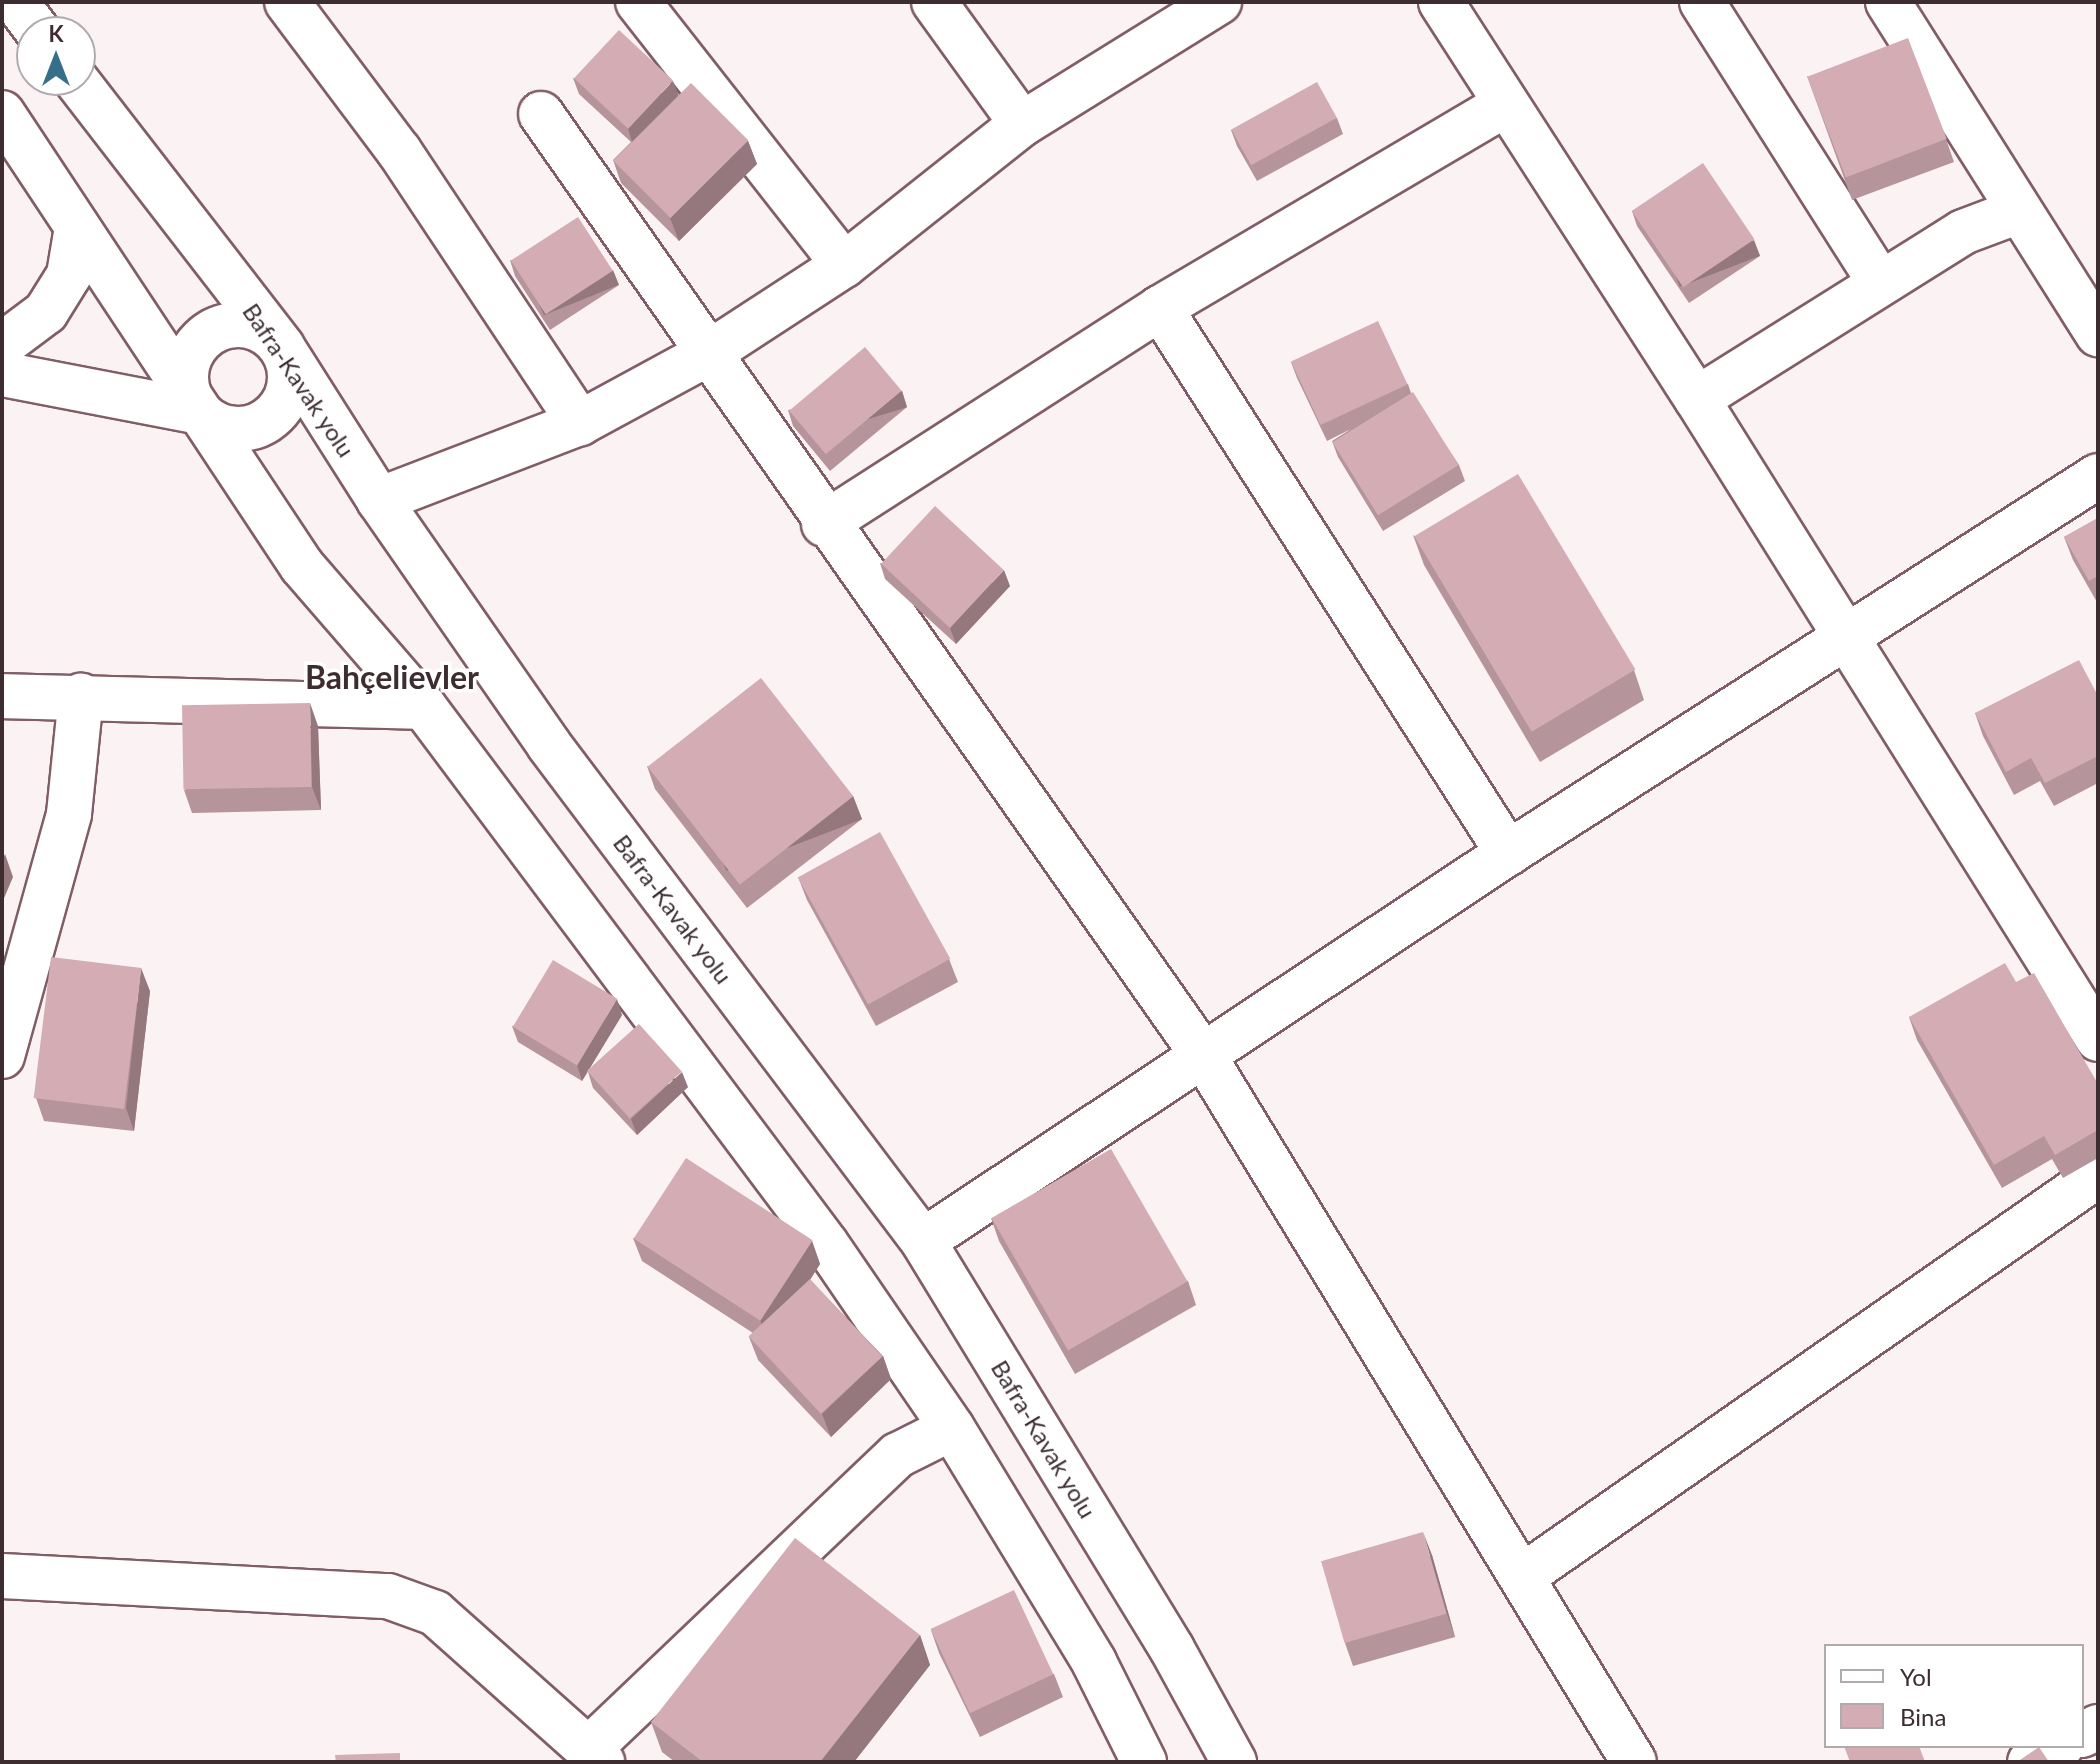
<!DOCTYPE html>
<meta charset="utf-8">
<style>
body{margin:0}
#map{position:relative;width:2100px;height:1764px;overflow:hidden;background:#fbf2f4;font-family:Lato,sans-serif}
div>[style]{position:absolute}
.roads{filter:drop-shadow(2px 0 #815e66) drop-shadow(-2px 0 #815e66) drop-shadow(0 2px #815e66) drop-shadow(0 -2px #815e66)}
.street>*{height:44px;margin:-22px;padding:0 22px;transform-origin:22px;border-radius:22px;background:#fff}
.secondary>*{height:44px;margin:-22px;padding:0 22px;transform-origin:22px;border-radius:22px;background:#fff}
.secondary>.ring{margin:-22px;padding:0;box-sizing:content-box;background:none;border:44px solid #fff;border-radius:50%}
.wall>*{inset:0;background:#b5949b}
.shaded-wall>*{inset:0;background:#94787e;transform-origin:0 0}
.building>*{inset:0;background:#d3acb4;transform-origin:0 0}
span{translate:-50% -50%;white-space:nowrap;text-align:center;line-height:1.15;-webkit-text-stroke:7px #fff;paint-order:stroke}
.street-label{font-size:24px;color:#3d2d31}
.district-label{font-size:32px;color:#3d2d31;font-weight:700}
.frame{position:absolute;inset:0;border:4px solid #3d2d31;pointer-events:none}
.legend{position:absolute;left:1824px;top:1644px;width:260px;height:104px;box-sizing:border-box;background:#fff;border:2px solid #b1abad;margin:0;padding:10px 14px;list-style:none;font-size:24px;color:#3d2d31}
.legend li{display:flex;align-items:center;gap:16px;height:40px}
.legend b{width:40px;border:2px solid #b1abad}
.north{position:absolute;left:16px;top:16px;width:80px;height:80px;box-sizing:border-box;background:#fff;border:2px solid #b1abad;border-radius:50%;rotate:0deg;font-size:22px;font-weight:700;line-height:32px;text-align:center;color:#3d2d31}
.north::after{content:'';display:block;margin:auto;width:28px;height:36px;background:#366f89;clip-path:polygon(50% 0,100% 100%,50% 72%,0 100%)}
</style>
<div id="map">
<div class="roads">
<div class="street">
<i style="left:287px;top:2px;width:186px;rotate:53.1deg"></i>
<i style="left:399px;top:151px;width:327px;rotate:56.4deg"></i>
<i style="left:638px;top:2px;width:334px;rotate:51.9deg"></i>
<i style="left:934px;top:2px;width:150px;rotate:54.2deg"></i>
<i style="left:1441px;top:2px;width:472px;rotate:57.2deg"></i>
<i style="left:1697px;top:399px;width:755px;rotate:57.93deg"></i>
<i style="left:1702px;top:2px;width:332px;rotate:57.6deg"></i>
<i style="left:1888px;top:2px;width:393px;rotate:57.7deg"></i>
<i style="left:541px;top:114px;width:1154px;rotate:54.88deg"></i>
<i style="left:1205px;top:1058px;width:824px;rotate:58.64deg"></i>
<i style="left:1160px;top:308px;width:647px;rotate:57.44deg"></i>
<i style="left:1697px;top:399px;width:314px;rotate:-32.1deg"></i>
<i style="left:1963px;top:232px;width:60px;rotate:-20.6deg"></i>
<i style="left:379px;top:500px;width:215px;rotate:-21deg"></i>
<i style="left:580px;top:423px;width:147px;rotate:-28.5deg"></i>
<i style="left:709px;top:353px;width:161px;rotate:-33.1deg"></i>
<i style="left:844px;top:265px;width:227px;rotate:-38.4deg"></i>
<i style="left:1022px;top:124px;width:232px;rotate:-31.8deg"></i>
<i style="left:824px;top:524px;width:399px;rotate:-32.7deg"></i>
<i style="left:1160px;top:308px;width:400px;rotate:-30.5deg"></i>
<i style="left:2px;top:1056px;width:251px;rotate:-74.5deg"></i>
<i style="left:69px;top:814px;width:119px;rotate:-84.2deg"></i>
<i style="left:923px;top:1241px;width:702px;rotate:-33.55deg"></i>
<i style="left:1508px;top:853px;width:700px;rotate:-32.58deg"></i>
<i style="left:2px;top:1576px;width:387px;rotate:3deg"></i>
<i style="left:388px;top:1596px;width:50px;rotate:19.9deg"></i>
<i style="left:435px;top:1613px;width:224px;rotate:41.7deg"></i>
<i style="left:1523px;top:1576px;width:701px;rotate:-34.89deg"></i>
<i style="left:2082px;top:1735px;width:18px;rotate:-27deg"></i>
<i style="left:590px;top:1748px;width:425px;rotate:-43.6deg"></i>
<i style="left:898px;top:1455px;width:60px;rotate:-26.6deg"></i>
<i style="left:2030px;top:1762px;width:35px;rotate:-27deg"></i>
</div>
<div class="secondary">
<i style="left:16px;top:2px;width:38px;rotate:53deg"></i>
<i style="left:76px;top:80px;width:337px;rotate:52.3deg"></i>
<i style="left:282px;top:347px;width:181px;rotate:57.6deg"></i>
<i style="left:379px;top:500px;width:298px;rotate:55.2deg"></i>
<i style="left:549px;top:745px;width:621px;rotate:52.98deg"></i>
<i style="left:923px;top:1241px;width:478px;rotate:58.6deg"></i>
<i style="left:1172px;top:1649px;width:129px;rotate:61.2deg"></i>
<i style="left:2px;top:113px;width:543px;rotate:56.49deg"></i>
<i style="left:302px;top:566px;width:186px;rotate:49.1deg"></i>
<i style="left:424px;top:707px;width:671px;rotate:53.18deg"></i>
<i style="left:826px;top:1244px;width:223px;rotate:55.6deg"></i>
<i style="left:952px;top:1428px;width:274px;rotate:58.7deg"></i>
<i style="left:1094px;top:1662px;width:112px;rotate:63.4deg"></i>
<i class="ring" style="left:186px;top:325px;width:60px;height:60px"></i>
<i style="left:2px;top:345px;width:55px;rotate:-36.9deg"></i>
<i style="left:46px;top:312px;width:44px;rotate:-58.1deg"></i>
<i style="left:69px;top:275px;width:49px;rotate:-80.5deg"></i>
<i style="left:2px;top:374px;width:201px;rotate:10.9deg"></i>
<i style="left:2px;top:696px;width:422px;rotate:1.5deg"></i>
</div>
</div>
<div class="wall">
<i style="clip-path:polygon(1807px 76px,1946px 139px,1954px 162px,1852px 200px)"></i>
<i style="clip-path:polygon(573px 78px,679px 96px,748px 141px,757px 164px,679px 241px,621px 183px,613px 160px,631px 142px,579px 94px)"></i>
<i style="clip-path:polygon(1337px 118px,1343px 134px,1257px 181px,1237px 146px,1231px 130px)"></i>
<i style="clip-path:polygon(1632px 211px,1760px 256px,1689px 303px,1637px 226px)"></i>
<i style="clip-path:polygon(510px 260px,619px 285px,550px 330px,515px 276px)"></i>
<i style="clip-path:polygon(1291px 362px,1408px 384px,1411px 393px,1459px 465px,1465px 481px,1383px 531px,1338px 457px,1332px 441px,1351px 429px,1327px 441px,1297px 378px)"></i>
<i style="clip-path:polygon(902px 391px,907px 407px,830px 471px,793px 426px,788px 410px)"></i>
<i style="clip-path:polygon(2098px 518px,2098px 604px,2073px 560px,2064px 537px)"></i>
<i style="clip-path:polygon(1413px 535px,1634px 670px,1644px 700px,1540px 762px,1424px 565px)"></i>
<i style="clip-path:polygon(880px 563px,1010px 586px,956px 644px,885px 579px)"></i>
<i style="clip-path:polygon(2098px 696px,2098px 783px,2054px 806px,2040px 781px,2014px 795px,1983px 736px,1975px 713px)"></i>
<i style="clip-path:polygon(318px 726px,321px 810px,192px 813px,184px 790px)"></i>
<i style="clip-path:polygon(647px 766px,853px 796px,862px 819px,747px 908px,655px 789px)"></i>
<i style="clip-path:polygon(798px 877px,949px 959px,958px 982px,876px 1026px,807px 900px)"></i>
<i style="clip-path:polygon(2016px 982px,2098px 1084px,2098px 1158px,2063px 1178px,2052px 1159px,2002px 1188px,1917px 1040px,1909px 1017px)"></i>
<i style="clip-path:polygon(150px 991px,134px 1131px,44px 1121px,36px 1098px)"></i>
<i style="clip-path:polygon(622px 1015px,582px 1081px,518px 1042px,512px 1026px)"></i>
<i style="clip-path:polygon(588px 1072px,688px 1087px,637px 1135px,593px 1088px)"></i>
<i style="clip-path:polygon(991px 1218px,1188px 1281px,1196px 1305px,1075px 1374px,999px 1241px)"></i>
<i style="clip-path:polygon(633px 1238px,812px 1241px,820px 1264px,810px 1280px,883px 1356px,891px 1379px,831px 1437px,758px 1360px,749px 1337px,753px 1333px,642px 1261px)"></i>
<i style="clip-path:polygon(1432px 1555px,1455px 1637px,1353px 1666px,1345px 1643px)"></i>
<i style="clip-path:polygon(931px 1630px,1054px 1674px,1063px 1697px,980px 1737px,939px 1653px)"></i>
<i style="clip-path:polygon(920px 1635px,930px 1665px,854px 1762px,675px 1762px,662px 1752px,651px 1722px)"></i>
</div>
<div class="shaded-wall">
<i style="clip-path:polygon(673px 81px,679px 96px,633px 145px,628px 129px)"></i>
<i style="clip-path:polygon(748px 141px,757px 164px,679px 241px,670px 218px)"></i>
<i style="left:1754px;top:240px;width:17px;height:86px;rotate:69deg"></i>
<i style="left:613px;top:270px;width:16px;height:81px;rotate:68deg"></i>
<i style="left:902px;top:391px;width:17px;height:100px;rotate:73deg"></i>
<i style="clip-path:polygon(1004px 570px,1010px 586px,956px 644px,950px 628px)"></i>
<i style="clip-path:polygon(310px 703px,318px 726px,321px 810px,312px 787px)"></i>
<i style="left:853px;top:796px;width:25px;height:145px;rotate:69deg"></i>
<i style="clip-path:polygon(5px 854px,13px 877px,2px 903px,2px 861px)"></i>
<i style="clip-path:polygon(141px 968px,150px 991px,134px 1131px,126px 1108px)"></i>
<i style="clip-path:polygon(617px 999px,622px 1015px,582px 1081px,577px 1065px)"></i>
<i style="clip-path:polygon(682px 1072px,688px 1087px,637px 1135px,631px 1119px)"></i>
<i style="clip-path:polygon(812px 1241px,820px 1264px,769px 1343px,760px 1320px)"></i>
<i style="clip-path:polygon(883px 1356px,891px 1379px,831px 1437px,822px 1414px)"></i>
<i style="clip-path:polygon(1423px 1532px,1432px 1555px,1455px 1637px,1447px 1614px)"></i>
<i style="clip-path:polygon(920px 1635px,930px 1665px,854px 1762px,820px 1762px)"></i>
</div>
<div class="building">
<i style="left:619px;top:30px;width:74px;height:66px;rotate:43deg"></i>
<i style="left:1908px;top:38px;width:108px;height:108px;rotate:69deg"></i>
<i style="left:1317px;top:82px;width:41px;height:98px;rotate:61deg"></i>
<i style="left:691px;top:83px;width:81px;height:110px;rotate:45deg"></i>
<i style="left:1703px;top:163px;width:92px;height:86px;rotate:56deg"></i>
<i style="left:578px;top:217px;width:64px;height:80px;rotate:57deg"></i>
<i style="left:1378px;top:321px;width:70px;height:96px;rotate:65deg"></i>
<i style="left:865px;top:347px;width:57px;height:99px;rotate:50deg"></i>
<i style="left:1413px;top:392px;width:86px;height:95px;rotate:58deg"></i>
<i style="left:1518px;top:474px;width:228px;height:121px;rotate:59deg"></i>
<i style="left:935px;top:506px;width:94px;height:79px;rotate:43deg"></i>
<i style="clip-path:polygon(2098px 518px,2098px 576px,2089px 581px,2064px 537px)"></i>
<i style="clip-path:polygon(2079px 660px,2098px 696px,2098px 756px,2045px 783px,2031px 758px,2006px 772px,1975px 713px)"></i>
<i style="left:761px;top:678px;width:150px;height:144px;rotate:52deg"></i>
<i style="left:310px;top:703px;width:84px;height:128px;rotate:89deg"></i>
<i style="left:880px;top:832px;width:145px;height:94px;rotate:61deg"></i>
<i style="left:51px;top:957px;width:91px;height:142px;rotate:7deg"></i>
<i style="left:553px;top:960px;width:75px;height:78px;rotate:31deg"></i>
<i style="clip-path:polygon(2005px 963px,2016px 982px,2034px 973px,2098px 1084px,2098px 1130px,2055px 1155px,2044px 1136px,1994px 1165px,1909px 1017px)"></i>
<i style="left:639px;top:1024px;width:64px;height:70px;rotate:48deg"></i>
<i style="left:1111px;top:1149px;width:153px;height:138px;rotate:60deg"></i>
<i style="left:686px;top:1158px;width:151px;height:96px;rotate:33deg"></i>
<i style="left:810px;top:1279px;width:106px;height:84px;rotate:47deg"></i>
<i style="left:1423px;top:1532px;width:85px;height:106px;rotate:74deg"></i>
<i style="clip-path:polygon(795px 1538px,920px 1635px,820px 1762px,703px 1762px,651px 1722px)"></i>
<i style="left:1014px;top:1590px;width:93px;height:92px;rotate:65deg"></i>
<i style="clip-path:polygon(1844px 1746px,1919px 1746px,1925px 1762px,1850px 1762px)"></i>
<i style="clip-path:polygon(2039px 1747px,2049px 1762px,2017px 1762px)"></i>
<i style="clip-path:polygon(400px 1753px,400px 1762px,336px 1762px,335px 1755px)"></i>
</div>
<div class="street-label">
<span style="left:299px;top:380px;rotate:56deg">Bafra-Kavak yolu</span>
<span style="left:673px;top:909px;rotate:53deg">Bafra-Kavak yolu</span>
<span style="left:1044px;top:1439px;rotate:59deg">Bafra-Kavak yolu</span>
</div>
<div class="district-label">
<span style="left:392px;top:677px">Bahçelievler</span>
</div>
<div class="frame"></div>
<ul class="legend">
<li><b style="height:10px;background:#fff"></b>Yol</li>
<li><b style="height:22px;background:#d3acb4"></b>Bina</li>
</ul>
<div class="north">K</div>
</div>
